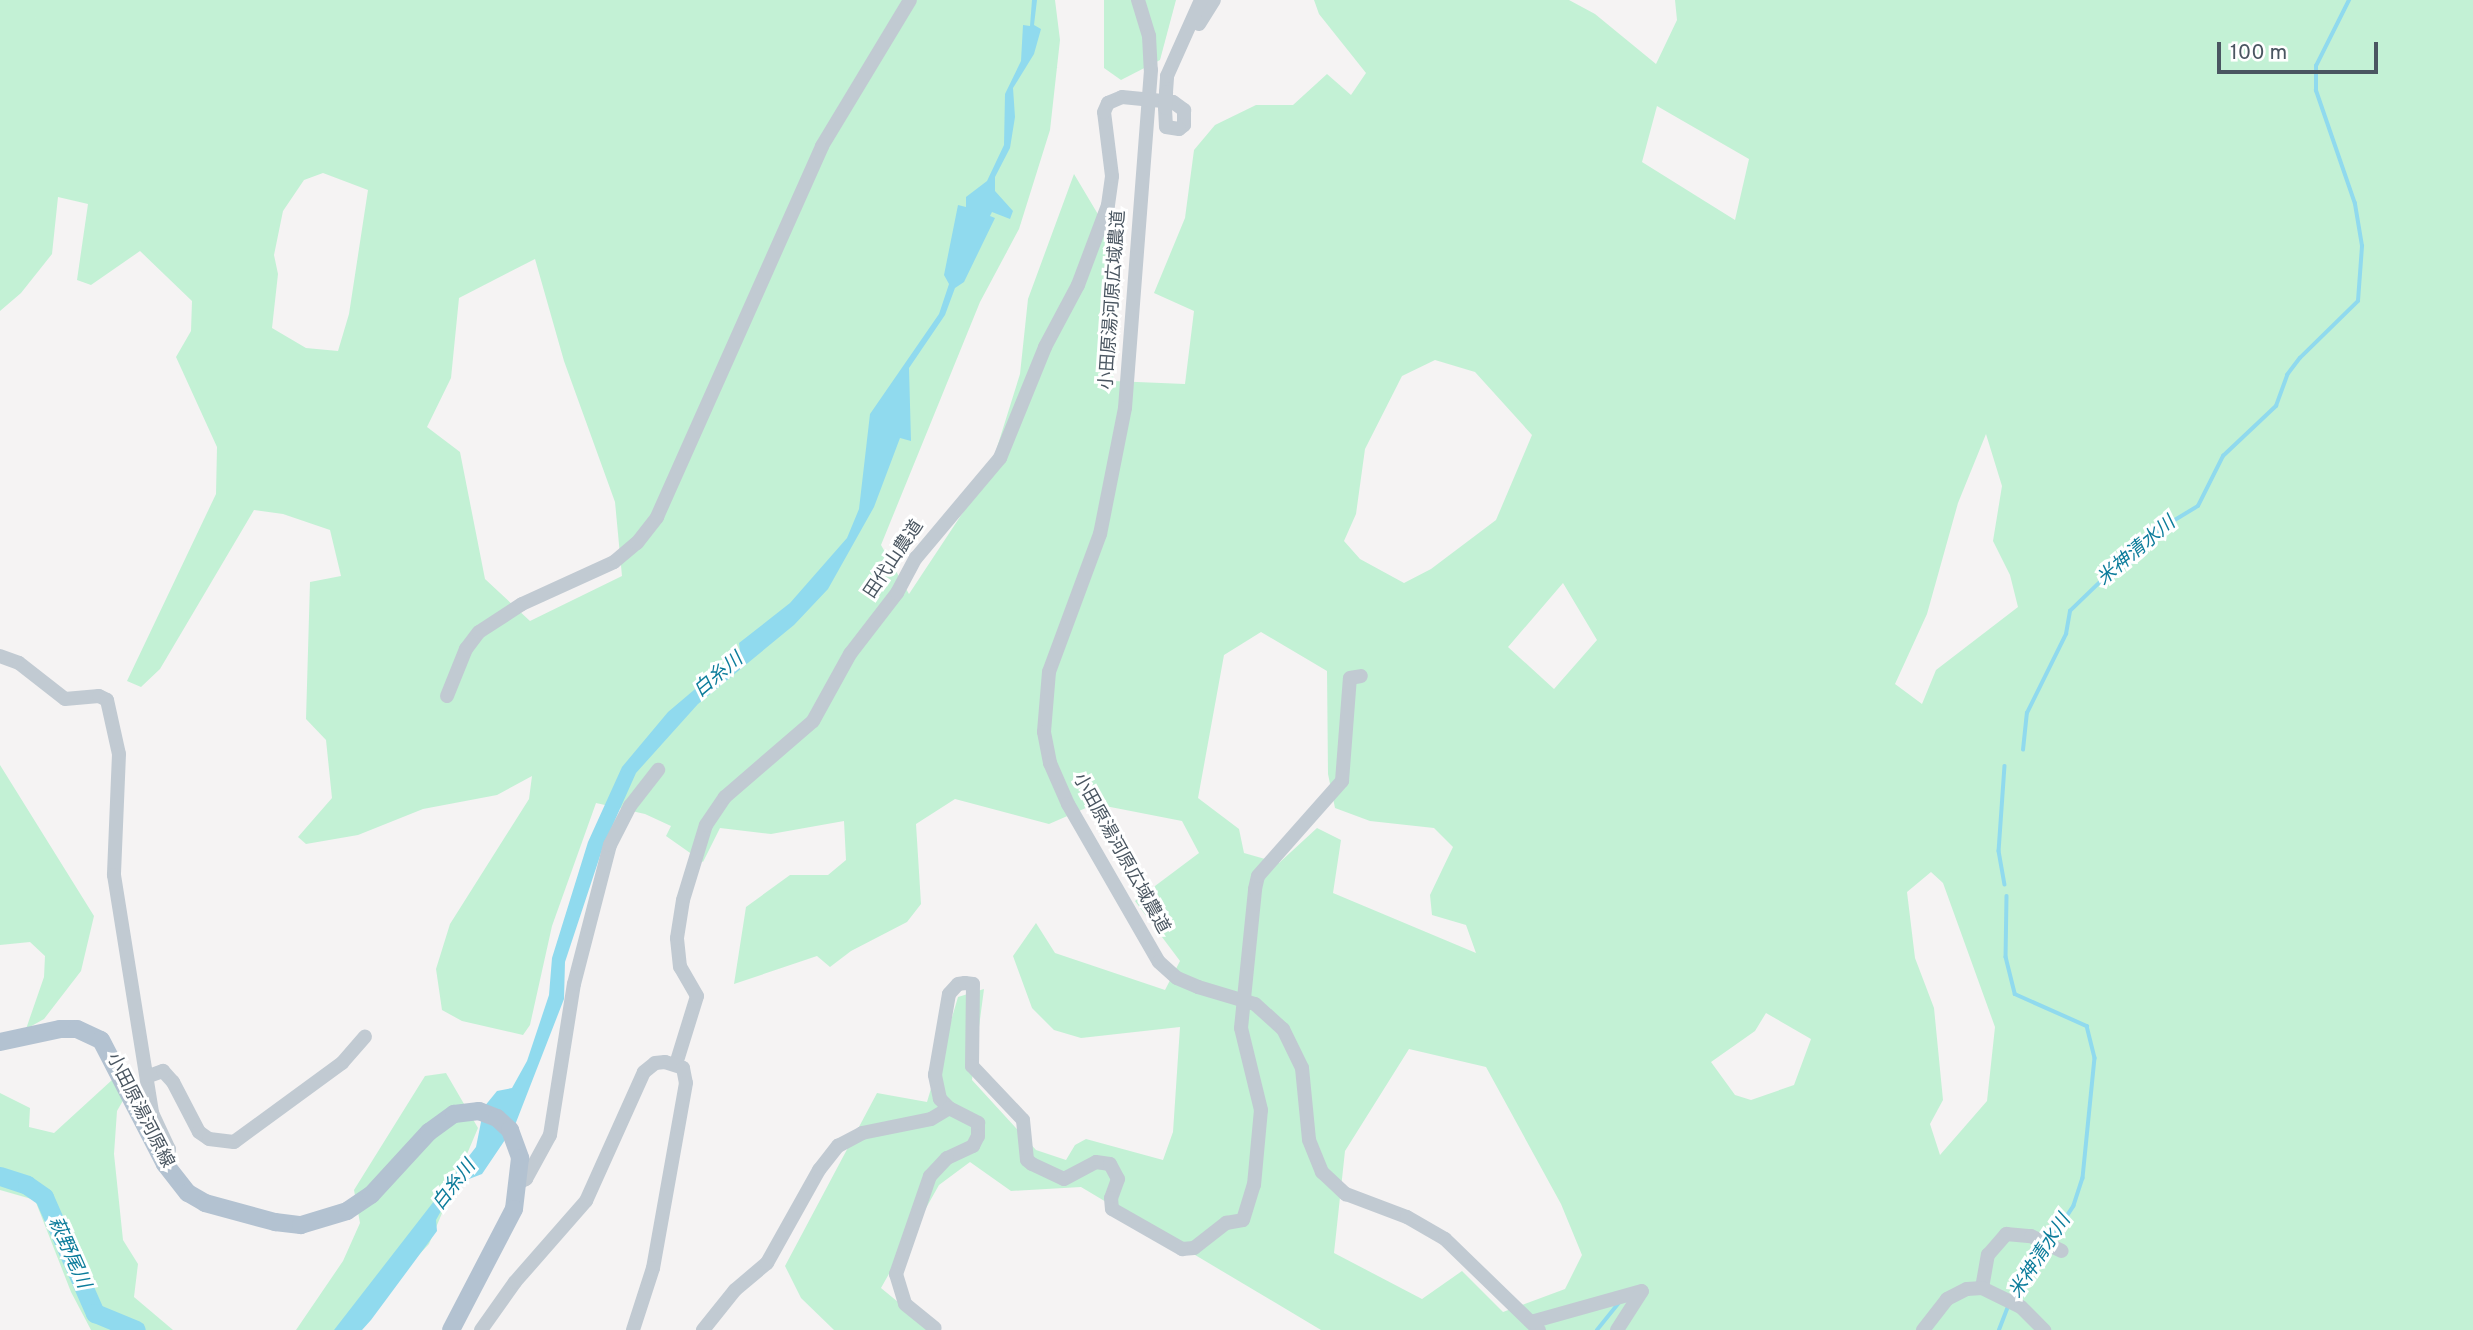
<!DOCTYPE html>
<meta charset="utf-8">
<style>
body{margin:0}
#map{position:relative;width:2473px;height:1330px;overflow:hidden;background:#f5f3f3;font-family:Overpass,"Noto Sans JP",sans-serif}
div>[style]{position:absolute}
.green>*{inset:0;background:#c3f1d5}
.water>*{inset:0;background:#90daee}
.stream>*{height:3.5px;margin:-1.75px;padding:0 1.75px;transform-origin:1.75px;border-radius:1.75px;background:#90daee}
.river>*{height:19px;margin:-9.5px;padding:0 9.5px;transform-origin:9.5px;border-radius:9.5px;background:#90daee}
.minor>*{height:14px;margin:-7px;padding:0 7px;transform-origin:7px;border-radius:7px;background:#c1cad2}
.major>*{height:18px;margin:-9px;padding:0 9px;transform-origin:9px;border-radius:9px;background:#b3c2d1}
.minor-bridge>*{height:14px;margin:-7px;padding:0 7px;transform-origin:7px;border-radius:7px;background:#c1cad2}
span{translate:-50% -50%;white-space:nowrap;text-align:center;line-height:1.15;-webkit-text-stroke:6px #fff;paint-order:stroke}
.street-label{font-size:18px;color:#4a5661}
.water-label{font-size:19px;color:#0c7c9b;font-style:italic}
.scale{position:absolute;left:2217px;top:42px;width:161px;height:32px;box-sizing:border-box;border:4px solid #4a5661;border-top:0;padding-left:9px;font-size:21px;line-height:24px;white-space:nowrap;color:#4a5661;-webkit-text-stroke:5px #fff;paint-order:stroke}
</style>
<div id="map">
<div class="green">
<i style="clip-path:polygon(evenodd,0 0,1055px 0,1060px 40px,1050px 130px,1019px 229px,980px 302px,881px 545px,909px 594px,989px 473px,1020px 374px,1028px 299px,1074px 174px,1121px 253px,1113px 381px,1185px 384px,1194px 311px,1154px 293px,1185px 218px,1194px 150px,1215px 125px,1256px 105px,1293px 105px,1327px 74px,1351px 95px,1366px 73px,1319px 14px,1314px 0,1569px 0,1595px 14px,1656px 64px,1677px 20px,1675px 0,2473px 0,2473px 1330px,1321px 1330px,1081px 1187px,1011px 1191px,970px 1162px,939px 1185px,881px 1288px,932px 1330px,834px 1330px,801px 1298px,785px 1266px,877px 1093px,927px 1102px,958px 997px,984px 989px,972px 1080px,1036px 1150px,1066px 1160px,1075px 1145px,1086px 1139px,1163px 1160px,1173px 1132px,1180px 1027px,1081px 1038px,1054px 1030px,1032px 1008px,1013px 956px,1036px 923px,1055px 953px,1165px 990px,1180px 961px,1135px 901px,1199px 853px,1182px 821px,1095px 804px,1049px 824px,955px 799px,916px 824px,921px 904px,907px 922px,851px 951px,830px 967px,817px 956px,734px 984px,746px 907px,790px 875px,828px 875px,846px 860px,844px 821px,771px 834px,720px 828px,703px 862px,666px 836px,671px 826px,645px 814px,596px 803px,552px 926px,530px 1025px,523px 1035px,462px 1021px,442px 1010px,436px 969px,450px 924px,529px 799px,532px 776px,497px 795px,423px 809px,358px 835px,306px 844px,298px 837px,332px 798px,326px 740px,306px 719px,310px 582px,341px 576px,330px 530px,283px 514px,254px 510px,160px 669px,141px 687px,127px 681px,216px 494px,217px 447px,176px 357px,191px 331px,192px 301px,140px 251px,91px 285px,77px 280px,88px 204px,58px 197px,52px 254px,21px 293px,0 311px,0 0,1657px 106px,1749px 159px,1735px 220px,1642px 162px,1657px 106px,0 0,323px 173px,368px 190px,349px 314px,338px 351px,306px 348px,272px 328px,278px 274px,274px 255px,283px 211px,304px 180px,323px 173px,0 0,535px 259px,564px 361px,615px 502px,622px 576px,530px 621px,485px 579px,460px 452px,427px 427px,451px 378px,459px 298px,535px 259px,0 0,1435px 360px,1475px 372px,1532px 435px,1496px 520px,1431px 569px,1404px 583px,1360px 559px,1344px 541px,1356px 514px,1365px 449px,1402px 376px,1435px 360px,0 0,1986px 434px,2002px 486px,1993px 541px,2010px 575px,2018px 607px,1936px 670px,1922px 704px,1895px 684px,1927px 614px,1958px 503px,1986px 434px,0 0,1563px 583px,1597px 640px,1554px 689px,1508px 647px,1563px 583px,0 0,1261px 632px,1327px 671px,1328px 774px,1335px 808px,1370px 821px,1434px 828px,1453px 847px,1430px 895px,1432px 915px,1466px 925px,1476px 953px,1333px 893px,1341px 840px,1317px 828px,1279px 863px,1244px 853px,1239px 829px,1198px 798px,1224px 655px,1261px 632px,0 0,1931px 872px,1943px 883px,1995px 1027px,1987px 1101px,1940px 1155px,1930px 1124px,1943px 1100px,1934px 1008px,1915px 958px,1907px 892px,1931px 872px,0 0,1766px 1013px,1811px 1039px,1794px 1085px,1751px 1100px,1735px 1095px,1711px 1062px,1755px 1031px,1766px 1013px,0 0,1409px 1049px,1486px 1067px,1561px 1204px,1582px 1255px,1565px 1289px,1503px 1312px,1462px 1271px,1422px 1299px,1334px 1253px,1345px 1151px,1409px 1049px)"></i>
<i style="clip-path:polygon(1104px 0,1176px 0,1160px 60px,1121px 80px,1104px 68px)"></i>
<i style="clip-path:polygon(0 765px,94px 916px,81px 971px,44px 1019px,26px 1029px,44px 977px,45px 956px,30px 942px,0 945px)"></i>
<i style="clip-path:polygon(446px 1073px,478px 1128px,429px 1244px,348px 1330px,296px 1330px,343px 1261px,360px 1223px,354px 1190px,425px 1076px)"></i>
<i style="clip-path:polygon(112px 1080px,125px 1097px,117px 1111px,114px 1154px,123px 1240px,138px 1264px,134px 1297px,173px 1330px,91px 1330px,71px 1292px,35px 1200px,0 1190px,0 1093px,30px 1108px,29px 1127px,54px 1133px)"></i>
</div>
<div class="water">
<i style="clip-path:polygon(1032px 0,1037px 0,1034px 25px,1041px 29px,1034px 54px,1013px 88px,1015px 117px,1010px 148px,995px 177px,995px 191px,1013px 211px,1010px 219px,992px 212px,990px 216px,995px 218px,964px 282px,955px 288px,945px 315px,909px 368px,911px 441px,900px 438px,874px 507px,828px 589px,794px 625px,698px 704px,636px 773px,603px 847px,565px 962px,564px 999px,515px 1125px,482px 1174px,456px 1184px,436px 1220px,437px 1231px,371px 1320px,362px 1330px,334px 1330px,476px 1147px,484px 1107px,497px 1091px,512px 1088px,527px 1061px,549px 995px,552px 958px,588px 842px,622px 767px,668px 712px,740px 651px,739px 643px,790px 603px,847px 538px,859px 509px,870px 414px,939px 314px,949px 284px,944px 275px,958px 205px,966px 207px,966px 197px,987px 181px,1004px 145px,1005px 94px,1021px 61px,1023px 25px,1030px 26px)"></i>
</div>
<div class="stream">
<i style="left:2023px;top:750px;width:37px;rotate:-84deg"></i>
<i style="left:2027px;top:713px;width:88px;rotate:-63.7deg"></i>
<i style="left:2066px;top:634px;width:23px;rotate:-80deg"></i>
<i style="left:2070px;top:611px;width:46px;rotate:-44.1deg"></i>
<i style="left:2103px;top:579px;width:35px;rotate:-31deg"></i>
<i style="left:2133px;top:561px;width:42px;rotate:-49.8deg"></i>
<i style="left:2160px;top:529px;width:44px;rotate:-31.2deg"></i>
<i style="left:2198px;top:506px;width:56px;rotate:-63.4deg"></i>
<i style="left:2223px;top:456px;width:73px;rotate:-43.3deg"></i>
<i style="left:2276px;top:406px;width:33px;rotate:-70deg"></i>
<i style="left:2287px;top:375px;width:21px;rotate:-53deg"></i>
<i style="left:2300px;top:358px;width:81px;rotate:-44.5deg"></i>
<i style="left:2358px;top:301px;width:55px;rotate:-85.8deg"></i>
<i style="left:2362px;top:246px;width:43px;rotate:-99.5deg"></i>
<i style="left:2355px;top:204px;width:120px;rotate:-109deg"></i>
<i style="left:2316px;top:91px;width:25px;rotate:-90deg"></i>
<i style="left:2316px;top:66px;width:74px;rotate:-63.4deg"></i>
<i style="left:2005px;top:766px;width:85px;rotate:94deg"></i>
<i style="left:1999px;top:851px;width:34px;rotate:80deg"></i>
<i style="left:2007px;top:896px;width:61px;rotate:90.9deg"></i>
<i style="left:2006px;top:957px;width:38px;rotate:76deg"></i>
<i style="left:2015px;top:994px;width:79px;rotate:24deg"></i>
<i style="left:2087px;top:1026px;width:33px;rotate:76deg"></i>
<i style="left:2095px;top:1058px;width:121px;rotate:95.7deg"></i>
<i style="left:2083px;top:1178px;width:29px;rotate:108deg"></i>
<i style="left:2074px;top:1206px;width:42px;rotate:123.3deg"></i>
<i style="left:2012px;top:1299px;width:63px;rotate:-56.1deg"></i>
<i style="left:1597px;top:1330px;width:35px;rotate:-51deg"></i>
<i style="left:1999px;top:1330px;width:26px;rotate:-69deg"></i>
</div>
<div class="river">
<i style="left:0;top:1176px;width:28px;rotate:18deg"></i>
<i style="left:27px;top:1185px;width:21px;rotate:35deg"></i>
<i style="left:44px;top:1197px;width:127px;rotate:66.3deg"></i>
<i style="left:95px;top:1313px;width:44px;rotate:22.5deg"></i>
</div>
<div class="minor">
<i style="left:1138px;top:0;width:38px;rotate:73deg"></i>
<i style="left:1149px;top:36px;width:34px;rotate:87deg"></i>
<i style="left:1151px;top:70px;width:339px;rotate:94.4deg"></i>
<i style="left:1125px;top:408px;width:128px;rotate:101.2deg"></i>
<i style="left:1100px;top:534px;width:147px;rotate:110.3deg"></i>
<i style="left:1049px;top:672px;width:60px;rotate:94.8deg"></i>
<i style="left:1044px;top:732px;width:32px;rotate:79deg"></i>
<i style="left:1050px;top:763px;width:45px;rotate:66.3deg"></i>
<i style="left:1068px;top:804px;width:182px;rotate:60.1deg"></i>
<i style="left:1159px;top:962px;width:24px;rotate:42deg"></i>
<i style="left:1177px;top:978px;width:23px;rotate:23deg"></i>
<i style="left:1198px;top:987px;width:59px;rotate:16.6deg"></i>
<i style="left:1255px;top:1004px;width:38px;rotate:42deg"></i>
<i style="left:1283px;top:1029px;width:43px;rotate:64deg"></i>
<i style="left:1302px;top:1068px;width:72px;rotate:84.4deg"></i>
<i style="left:1309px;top:1140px;width:35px;rotate:68deg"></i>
<i style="left:1322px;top:1172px;width:33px;rotate:43deg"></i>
<i style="left:1346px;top:1194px;width:65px;rotate:20.7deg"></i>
<i style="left:1407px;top:1217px;width:44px;rotate:30.1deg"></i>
<i style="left:1445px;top:1239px;width:131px;rotate:44.1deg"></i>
<i style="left:1199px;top:24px;width:28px;rotate:-58deg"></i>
<i style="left:1166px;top:92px;width:16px;rotate:-86deg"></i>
<i style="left:1167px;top:76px;width:83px;rotate:-65.9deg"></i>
<i style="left:0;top:656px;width:20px;rotate:20deg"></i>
<i style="left:19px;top:663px;width:58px;rotate:38deg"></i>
<i style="left:65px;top:699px;width:34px;rotate:-5deg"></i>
<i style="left:99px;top:696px;width:9px;rotate:27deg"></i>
<i style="left:107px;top:700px;width:55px;rotate:77.5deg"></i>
<i style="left:119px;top:754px;width:121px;rotate:92.4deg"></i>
<i style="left:114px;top:875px;width:241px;rotate:80.9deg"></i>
<i style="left:152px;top:1113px;width:40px;rotate:65deg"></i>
<i style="left:169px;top:1149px;width:16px;rotate:105deg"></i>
<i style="left:447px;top:696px;width:51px;rotate:-68deg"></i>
<i style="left:466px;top:649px;width:21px;rotate:-53deg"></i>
<i style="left:479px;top:632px;width:51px;rotate:-33.1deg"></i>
<i style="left:522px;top:604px;width:101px;rotate:-24.5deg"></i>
<i style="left:614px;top:562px;width:30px;rotate:-40deg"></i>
<i style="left:637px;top:543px;width:33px;rotate:-52deg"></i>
<i style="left:657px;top:517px;width:406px;rotate:-66deg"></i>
<i style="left:822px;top:146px;width:170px;rotate:-58.9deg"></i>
<i style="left:676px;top:1064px;width:71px;rotate:-72.8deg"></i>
<i style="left:697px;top:996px;width:34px;rotate:-120deg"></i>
<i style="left:680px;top:967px;width:29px;rotate:-96deg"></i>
<i style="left:677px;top:938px;width:38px;rotate:-81deg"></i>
<i style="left:683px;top:900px;width:78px;rotate:-73deg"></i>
<i style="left:706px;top:825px;width:34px;rotate:-56deg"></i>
<i style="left:725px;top:797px;width:116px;rotate:-40.8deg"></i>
<i style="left:813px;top:721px;width:77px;rotate:-61.1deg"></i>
<i style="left:850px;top:654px;width:77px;rotate:-52.4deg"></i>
<i style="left:897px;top:593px;width:40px;rotate:-62deg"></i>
<i style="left:916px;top:558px;width:131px;rotate:-50deg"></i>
<i style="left:1000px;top:458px;width:120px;rotate:-67.9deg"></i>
<i style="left:1045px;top:347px;width:70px;rotate:-62deg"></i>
<i style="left:1078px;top:285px;width:85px;rotate:-69.4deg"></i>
<i style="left:1108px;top:205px;width:29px;rotate:-82deg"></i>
<i style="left:1112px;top:176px;width:64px;rotate:-97.1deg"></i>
<i style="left:1104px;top:112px;width:10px;rotate:-66deg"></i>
<i style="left:1108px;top:103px;width:15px;rotate:-23deg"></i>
<i style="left:1122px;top:97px;width:51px;rotate:5.6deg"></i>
<i style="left:1173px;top:102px;width:14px;rotate:36deg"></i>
<i style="left:1184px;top:110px;width:15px;rotate:90deg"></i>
<i style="left:1184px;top:125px;width:6px;rotate:141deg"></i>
<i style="left:1179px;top:129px;width:13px;rotate:-171deg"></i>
<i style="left:1166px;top:127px;width:19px;rotate:-93deg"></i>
<i style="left:149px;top:1076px;width:15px;rotate:-20deg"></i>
<i style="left:163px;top:1071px;width:15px;rotate:48deg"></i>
<i style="left:173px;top:1082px;width:56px;rotate:62.5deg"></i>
<i style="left:199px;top:1132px;width:12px;rotate:35deg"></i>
<i style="left:209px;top:1139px;width:25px;rotate:7deg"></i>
<i style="left:234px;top:1142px;width:134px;rotate:-36.2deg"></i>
<i style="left:342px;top:1063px;width:35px;rotate:-49deg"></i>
<i style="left:949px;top:1108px;width:13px;rotate:-135deg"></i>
<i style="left:940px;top:1099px;width:25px;rotate:-102deg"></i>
<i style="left:935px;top:1075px;width:82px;rotate:-80.2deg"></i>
<i style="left:949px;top:994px;width:13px;rotate:-48deg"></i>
<i style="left:958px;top:984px;width:7px;rotate:-8deg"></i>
<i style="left:965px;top:983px;width:8px;rotate:7deg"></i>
<i style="left:973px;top:984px;width:82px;rotate:90.7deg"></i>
<i style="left:972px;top:1066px;width:74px;rotate:46.6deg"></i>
<i style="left:1023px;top:1120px;width:40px;rotate:84.3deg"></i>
<i style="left:1027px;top:1160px;width:6px;rotate:39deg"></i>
<i style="left:1032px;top:1164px;width:35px;rotate:25deg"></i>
<i style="left:1064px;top:1179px;width:36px;rotate:-28deg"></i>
<i style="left:1096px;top:1162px;width:14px;rotate:8deg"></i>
<i style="left:1110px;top:1164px;width:17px;rotate:62deg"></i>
<i style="left:1118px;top:1179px;width:20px;rotate:110deg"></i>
<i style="left:1111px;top:1198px;width:11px;rotate:85deg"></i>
<i style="left:1112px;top:1209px;width:81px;rotate:29.7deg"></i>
<i style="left:1182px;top:1249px;width:12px;rotate:-5deg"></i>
<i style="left:1194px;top:1248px;width:41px;rotate:-38deg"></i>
<i style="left:1226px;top:1223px;width:17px;rotate:-10deg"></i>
<i style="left:1243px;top:1220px;width:37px;rotate:-73deg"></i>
<i style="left:1254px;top:1185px;width:75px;rotate:-84.7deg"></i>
<i style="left:1261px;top:1110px;width:84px;rotate:-103.7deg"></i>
<i style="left:1241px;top:1028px;width:140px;rotate:-84.2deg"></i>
<i style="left:1255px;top:889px;width:13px;rotate:-77deg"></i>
<i style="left:1258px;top:876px;width:127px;rotate:-48.5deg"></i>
<i style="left:1342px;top:781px;width:103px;rotate:-85.6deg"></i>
<i style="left:1350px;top:678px;width:11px;rotate:-10deg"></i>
<i style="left:520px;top:1182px;width:7px;rotate:-27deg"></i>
<i style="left:526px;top:1179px;width:50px;rotate:-61.4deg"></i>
<i style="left:550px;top:1135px;width:153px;rotate:-81deg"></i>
<i style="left:574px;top:984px;width:144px;rotate:-75.5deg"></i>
<i style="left:610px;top:845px;width:44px;rotate:-62.9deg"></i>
<i style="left:630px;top:806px;width:46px;rotate:-52.1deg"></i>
<i style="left:1982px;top:1288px;width:34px;rotate:-80deg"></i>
<i style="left:1988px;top:1255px;width:28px;rotate:-49deg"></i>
<i style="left:2006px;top:1234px;width:25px;rotate:5deg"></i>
<i style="left:2031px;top:1236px;width:34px;rotate:26deg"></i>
<i style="left:1531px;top:1322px;width:115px;rotate:-15.6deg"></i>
<i style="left:481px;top:1330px;width:59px;rotate:-54.7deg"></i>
<i style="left:515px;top:1282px;width:108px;rotate:-48.8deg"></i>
<i style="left:586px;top:1201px;width:141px;rotate:-65.8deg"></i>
<i style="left:644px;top:1072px;width:14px;rotate:-39deg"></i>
<i style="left:655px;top:1063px;width:10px;rotate:-6deg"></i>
<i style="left:665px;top:1062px;width:19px;rotate:18deg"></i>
<i style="left:683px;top:1068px;width:15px;rotate:79deg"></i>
<i style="left:686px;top:1083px;width:188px;rotate:100.1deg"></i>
<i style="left:653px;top:1268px;width:65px;rotate:107.9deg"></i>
<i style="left:703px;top:1330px;width:51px;rotate:-51.3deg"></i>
<i style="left:735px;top:1290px;width:42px;rotate:-40.2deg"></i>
<i style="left:767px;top:1263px;width:107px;rotate:-60.8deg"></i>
<i style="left:819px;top:1170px;width:31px;rotate:-52deg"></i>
<i style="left:838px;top:1146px;width:27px;rotate:-28deg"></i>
<i style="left:862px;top:1133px;width:70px;rotate:-11.5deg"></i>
<i style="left:931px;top:1119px;width:21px;rotate:-31deg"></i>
<i style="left:949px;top:1108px;width:33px;rotate:27deg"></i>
<i style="left:978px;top:1123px;width:13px;rotate:90deg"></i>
<i style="left:978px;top:1136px;width:11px;rotate:117deg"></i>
<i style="left:973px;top:1146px;width:29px;rotate:155deg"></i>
<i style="left:947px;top:1158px;width:25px;rotate:133deg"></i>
<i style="left:930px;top:1176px;width:104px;rotate:109.1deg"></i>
<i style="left:896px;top:1274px;width:31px;rotate:73deg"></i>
<i style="left:905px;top:1304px;width:38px;rotate:39deg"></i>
<i style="left:1617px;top:1330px;width:46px;rotate:-57.3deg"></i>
<i style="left:1923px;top:1330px;width:39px;rotate:-52deg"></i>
<i style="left:1947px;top:1299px;width:22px;rotate:-27deg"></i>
<i style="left:1967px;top:1289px;width:15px;rotate:-4deg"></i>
<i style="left:1982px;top:1288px;width:43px;rotate:26deg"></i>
<i style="left:2021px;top:1307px;width:33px;rotate:45deg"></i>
</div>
<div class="major">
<i style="left:0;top:1042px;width:61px;rotate:-12.2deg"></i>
<i style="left:60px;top:1029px;width:17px"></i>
<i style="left:77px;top:1029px;width:26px;rotate:25deg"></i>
<i style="left:101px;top:1040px;width:140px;rotate:62.7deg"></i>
<i style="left:165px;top:1164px;width:37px;rotate:52deg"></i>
<i style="left:188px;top:1193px;width:20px;rotate:30deg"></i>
<i style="left:205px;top:1203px;width:73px;rotate:15.2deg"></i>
<i style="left:275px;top:1222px;width:26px;rotate:7deg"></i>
<i style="left:301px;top:1225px;width:48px;rotate:-16.9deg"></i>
<i style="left:347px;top:1211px;width:29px;rotate:-34deg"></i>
<i style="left:371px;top:1195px;width:86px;rotate:-47.4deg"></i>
<i style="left:429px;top:1132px;width:31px;rotate:-36deg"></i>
<i style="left:454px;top:1114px;width:25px;rotate:-7deg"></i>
<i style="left:479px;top:1111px;width:19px;rotate:21deg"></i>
<i style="left:497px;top:1118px;width:18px;rotate:43deg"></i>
<i style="left:510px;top:1130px;width:30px;rotate:70deg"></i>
<i style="left:520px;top:1158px;width:51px;rotate:96.7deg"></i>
<i style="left:514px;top:1209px;width:136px;rotate:117.5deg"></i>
</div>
<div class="minor-bridge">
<i style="left:1165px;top:108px;width:16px;rotate:-86deg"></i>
</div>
<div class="street-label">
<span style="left:1114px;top:300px;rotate:-86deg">小田原湯河原広域農道</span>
<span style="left:895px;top:560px;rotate:-56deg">田代山農道</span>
<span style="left:1120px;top:854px;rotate:61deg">小田原湯河原広域農道</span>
<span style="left:139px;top:1111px;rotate:63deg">小田原湯河原線</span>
</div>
<div class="water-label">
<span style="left:2137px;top:552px;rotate:-40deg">米神清水川</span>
<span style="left:719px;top:676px;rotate:-40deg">白糸川</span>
<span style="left:455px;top:1186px;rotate:-52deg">白糸川</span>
<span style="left:68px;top:1253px;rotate:66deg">萩野尾川</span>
<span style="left:2041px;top:1257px;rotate:-57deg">米神清水川</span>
</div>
<div class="scale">100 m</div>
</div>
